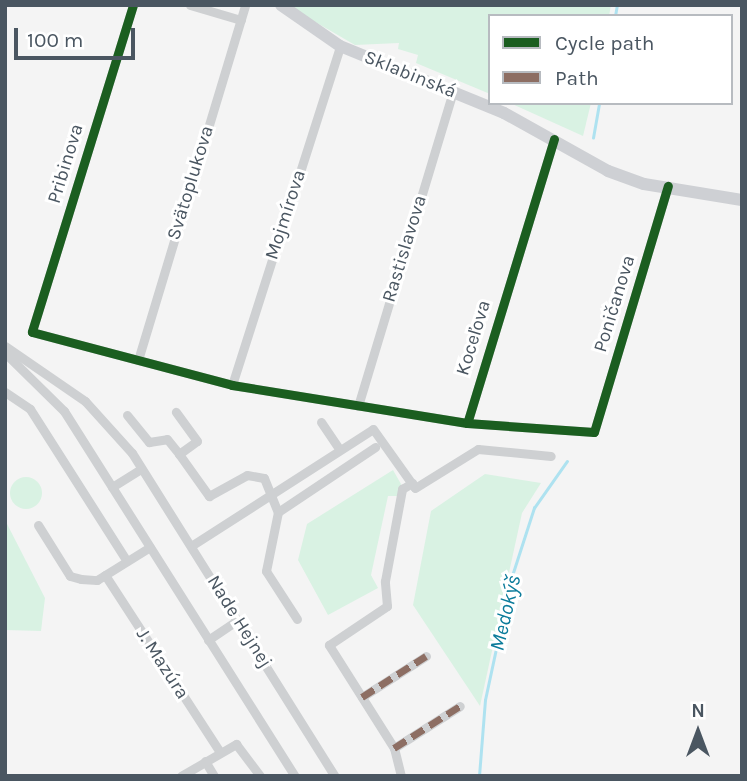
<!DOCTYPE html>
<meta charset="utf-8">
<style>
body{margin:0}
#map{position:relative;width:747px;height:781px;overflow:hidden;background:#f4f4f4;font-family:Karla,sans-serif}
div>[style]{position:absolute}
.green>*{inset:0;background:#d9f2e3}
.round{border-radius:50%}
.stream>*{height:2.5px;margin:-1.25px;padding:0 1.25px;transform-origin:1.25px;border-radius:1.25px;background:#aee2f0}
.street>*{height:9px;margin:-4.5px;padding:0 4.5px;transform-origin:4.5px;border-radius:4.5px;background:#ced0d2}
.secondary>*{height:12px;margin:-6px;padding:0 6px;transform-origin:6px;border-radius:6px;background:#ced0d4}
.quiet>*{height:7px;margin-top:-3.5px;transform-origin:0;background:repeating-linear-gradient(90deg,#8d6e63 0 14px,transparent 0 21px)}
.cycleway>*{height:9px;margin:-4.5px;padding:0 4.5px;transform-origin:4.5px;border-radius:4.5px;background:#1b5e20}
span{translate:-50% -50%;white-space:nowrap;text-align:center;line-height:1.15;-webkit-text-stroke:6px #fff;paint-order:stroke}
.street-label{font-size:19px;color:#4a5661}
.water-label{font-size:21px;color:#0c7c9b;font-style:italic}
.frame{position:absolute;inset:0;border:7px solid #4a5661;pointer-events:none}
.legend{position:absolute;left:488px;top:14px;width:245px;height:91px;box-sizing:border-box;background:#fff;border:2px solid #b7bbc0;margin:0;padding:9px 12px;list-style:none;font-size:21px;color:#4a5661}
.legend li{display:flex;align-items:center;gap:14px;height:35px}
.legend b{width:35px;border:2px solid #b7bbc0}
.north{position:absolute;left:663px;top:697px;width:70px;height:70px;-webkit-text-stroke:5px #fff;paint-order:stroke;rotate:0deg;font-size:19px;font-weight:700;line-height:28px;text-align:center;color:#4a5661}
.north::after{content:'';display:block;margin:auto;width:24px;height:32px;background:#4a5661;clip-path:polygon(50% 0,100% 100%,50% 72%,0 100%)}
.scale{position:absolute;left:14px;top:28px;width:121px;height:32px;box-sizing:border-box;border:4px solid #4a5661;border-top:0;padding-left:9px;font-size:21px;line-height:24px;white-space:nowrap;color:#4a5661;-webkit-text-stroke:5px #fff;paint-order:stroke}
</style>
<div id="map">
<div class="green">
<i style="clip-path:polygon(286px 5px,611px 5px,609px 16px,490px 16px,490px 94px,416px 63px,418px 55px,398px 49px,399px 43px,355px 45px)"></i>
<i style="clip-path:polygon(510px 103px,591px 103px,583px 136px)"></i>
<i style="clip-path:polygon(393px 470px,401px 484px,398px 496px,388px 496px,371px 575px,378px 588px,328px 615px,298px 560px,307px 524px)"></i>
<i style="clip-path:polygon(485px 474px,541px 483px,522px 513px,480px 706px,413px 605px,431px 511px)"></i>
<i class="round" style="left:10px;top:477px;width:32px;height:32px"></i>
<i style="clip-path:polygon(5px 520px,45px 598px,41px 631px,5px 630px)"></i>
</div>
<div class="stream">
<i style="left:615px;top:16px;width:11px;rotate:-80deg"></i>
<i style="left:593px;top:138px;width:36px;rotate:-80deg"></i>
<i style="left:479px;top:776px;width:76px;rotate:-85.5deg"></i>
<i style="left:485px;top:700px;width:124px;rotate:-77.9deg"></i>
<i style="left:511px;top:579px;width:75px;rotate:-72.1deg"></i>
<i style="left:534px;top:508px;width:57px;rotate:-54.9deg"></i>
</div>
<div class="street">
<i style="left:133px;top:5px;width:342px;rotate:107.2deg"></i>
<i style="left:32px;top:332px;width:207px;rotate:14.8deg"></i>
<i style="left:232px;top:385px;width:238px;rotate:9.2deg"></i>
<i style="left:190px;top:5px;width:53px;rotate:16.4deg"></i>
<i style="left:554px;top:139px;width:297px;rotate:107deg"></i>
<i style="left:467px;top:423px;width:127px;rotate:4.1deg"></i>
<i style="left:594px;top:432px;width:257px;rotate:-73.3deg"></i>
<i style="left:5px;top:346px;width:97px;rotate:34.5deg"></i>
<i style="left:85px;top:401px;width:70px;rotate:47.9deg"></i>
<i style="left:132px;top:453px;width:381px;rotate:57.9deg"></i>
<i style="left:5px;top:353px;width:83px;rotate:44.5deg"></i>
<i style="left:64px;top:411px;width:432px;rotate:57.7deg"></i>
<i style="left:138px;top:360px;width:371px;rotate:-73.2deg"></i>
<i style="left:232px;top:385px;width:356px;rotate:-72.3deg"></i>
<i style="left:5px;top:392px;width:30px;rotate:34deg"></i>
<i style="left:30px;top:409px;width:180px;rotate:57.5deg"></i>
<i style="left:358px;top:406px;width:328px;rotate:-73.2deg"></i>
<i style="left:127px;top:415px;width:35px;rotate:51deg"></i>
<i style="left:149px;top:442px;width:18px;rotate:-9deg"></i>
<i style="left:167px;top:439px;width:19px;rotate:51deg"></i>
<i style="left:179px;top:454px;width:22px;rotate:-36deg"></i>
<i style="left:197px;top:441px;width:36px;rotate:-126deg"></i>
<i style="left:321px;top:422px;width:32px;rotate:56deg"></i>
<i style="left:179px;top:454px;width:52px;rotate:54.5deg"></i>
<i style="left:209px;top:496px;width:43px;rotate:-28.9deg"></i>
<i style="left:247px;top:475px;width:17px;rotate:10deg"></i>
<i style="left:264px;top:478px;width:37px;rotate:68deg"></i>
<i style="left:112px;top:487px;width:34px;rotate:-32deg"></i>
<i style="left:38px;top:525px;width:60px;rotate:57.9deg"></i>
<i style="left:70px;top:576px;width:11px;rotate:15deg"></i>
<i style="left:81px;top:579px;width:16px;rotate:4deg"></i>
<i style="left:97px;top:580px;width:62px;rotate:-31.9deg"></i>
<i style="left:191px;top:546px;width:216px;rotate:-32.7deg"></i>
<i style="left:373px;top:429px;width:72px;rotate:54.6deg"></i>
<i style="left:415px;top:488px;width:74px;rotate:-31.8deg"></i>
<i style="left:478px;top:449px;width:73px;rotate:5.5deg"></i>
<i style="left:105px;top:575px;width:211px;rotate:57deg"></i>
<i style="left:297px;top:619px;width:57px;rotate:-122.9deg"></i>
<i style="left:266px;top:571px;width:60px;rotate:-78.5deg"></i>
<i style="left:278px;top:512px;width:117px;rotate:-33.8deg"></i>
<i style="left:208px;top:640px;width:36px;rotate:-34deg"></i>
<i style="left:362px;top:697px;width:76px;rotate:-32.6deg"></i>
<i style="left:394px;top:748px;width:78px;rotate:-32.5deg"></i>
<i style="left:205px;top:761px;width:17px;rotate:59deg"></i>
<i style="left:181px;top:776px;width:64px;rotate:-30.2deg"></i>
<i style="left:236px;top:744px;width:40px;rotate:53deg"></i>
<i style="left:401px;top:776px;width:29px;rotate:-104deg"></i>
<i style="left:394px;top:748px;width:122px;rotate:-122.3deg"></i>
<i style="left:329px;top:645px;width:70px;rotate:-33.9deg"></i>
<i style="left:387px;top:606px;width:25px;rotate:-95deg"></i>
<i style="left:385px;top:581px;width:94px;rotate:-79.5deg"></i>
<i style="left:402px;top:489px;width:12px;rotate:-31deg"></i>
</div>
<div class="secondary">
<i style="left:281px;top:5px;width:72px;rotate:34.8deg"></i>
<i style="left:340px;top:46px;width:177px;rotate:22.2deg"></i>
<i style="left:504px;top:113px;width:119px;rotate:29.1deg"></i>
<i style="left:608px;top:171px;width:38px;rotate:20deg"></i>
<i style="left:644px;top:184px;width:99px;rotate:9.3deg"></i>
</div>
<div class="quiet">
<i style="left:362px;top:697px;width:76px;rotate:-32.6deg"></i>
<i style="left:394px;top:748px;width:78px;rotate:-32.5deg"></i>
</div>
<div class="cycleway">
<i style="left:133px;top:5px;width:342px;rotate:107.2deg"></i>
<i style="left:32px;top:332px;width:207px;rotate:14.8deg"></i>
<i style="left:232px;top:385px;width:238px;rotate:9.2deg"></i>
<i style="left:554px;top:139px;width:297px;rotate:107deg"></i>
<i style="left:467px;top:423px;width:127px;rotate:4.1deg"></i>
<i style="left:594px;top:432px;width:257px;rotate:-73.3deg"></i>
</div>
<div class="street-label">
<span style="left:410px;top:75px;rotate:22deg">Sklabinská</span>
<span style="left:66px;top:164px;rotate:-73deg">Pribinova</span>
<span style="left:191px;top:183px;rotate:-73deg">Svätoplukova</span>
<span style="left:286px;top:215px;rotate:-72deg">Mojmírova</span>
<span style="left:405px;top:249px;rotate:-73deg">Rastislavova</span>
<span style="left:615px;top:304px;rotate:-73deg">Poničanova</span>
<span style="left:474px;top:338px;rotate:-73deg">Koceľova</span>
<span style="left:239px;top:622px;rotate:58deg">Nade Hejnej</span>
<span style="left:162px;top:664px;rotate:57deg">J. Mazúra</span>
</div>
<div class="water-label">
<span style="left:505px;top:613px;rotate:-77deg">Medokýš</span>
</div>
<div class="frame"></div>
<ul class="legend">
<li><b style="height:9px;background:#1b5e20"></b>Cycle path</li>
<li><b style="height:9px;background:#8d6e63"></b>Path</li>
</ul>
<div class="north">N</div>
<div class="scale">100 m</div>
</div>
